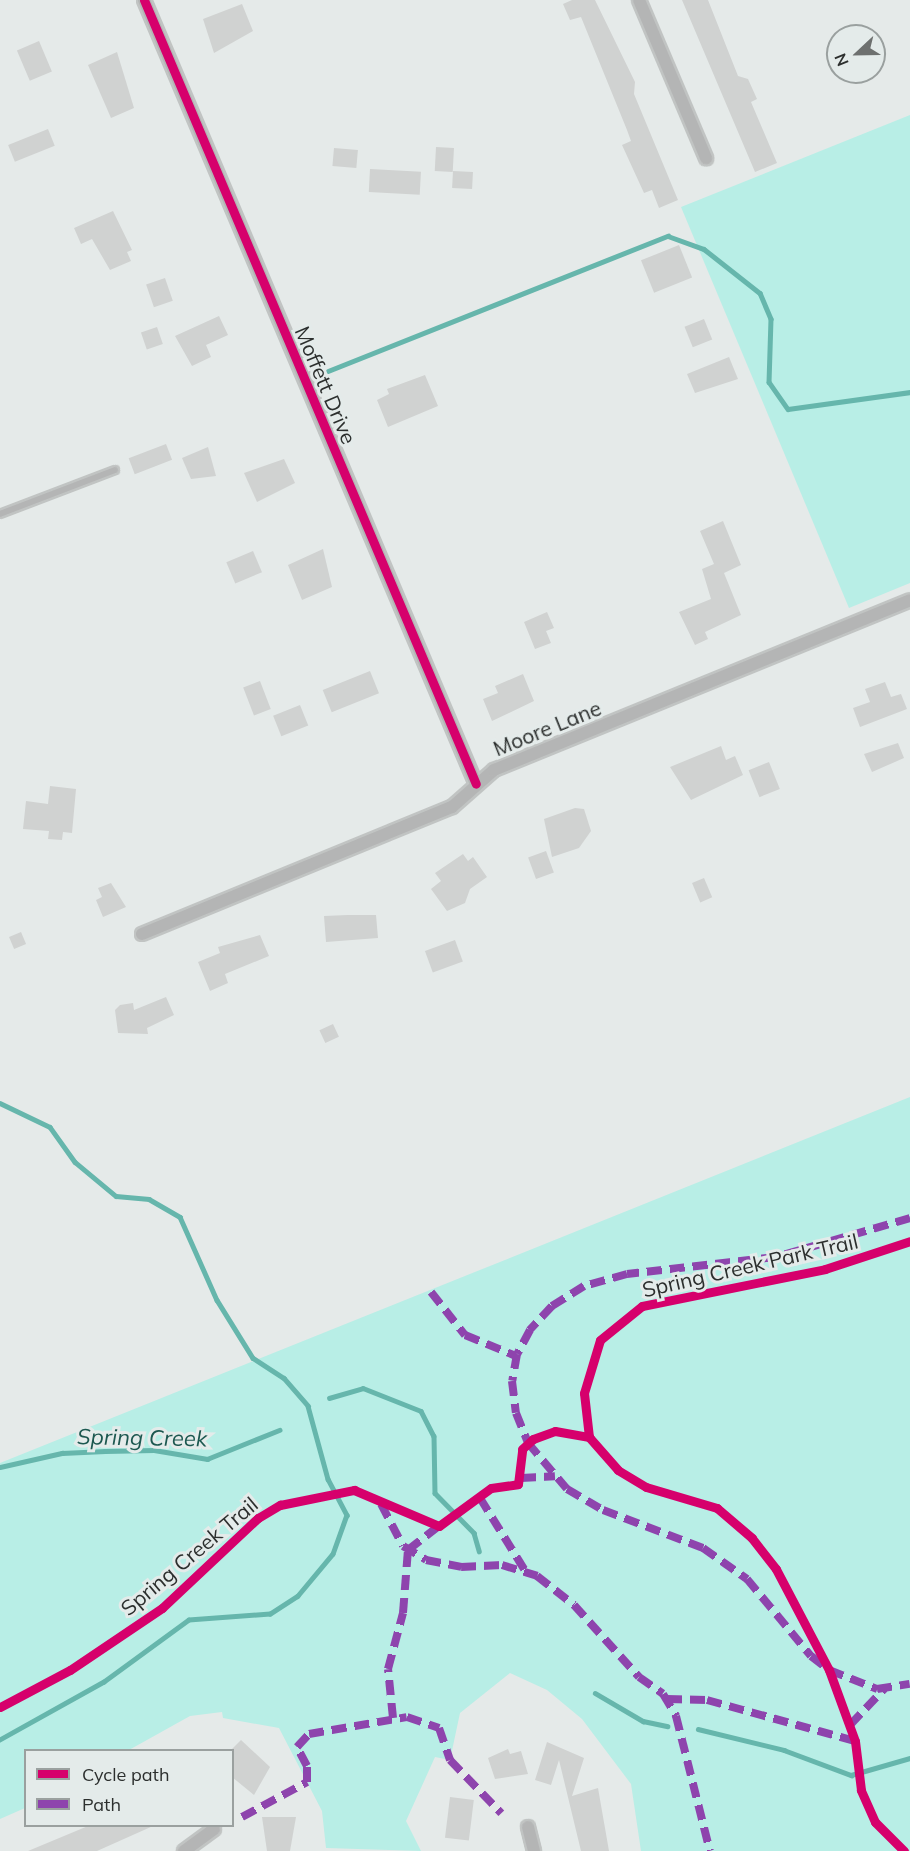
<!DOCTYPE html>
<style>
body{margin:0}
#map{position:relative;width:910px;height:1851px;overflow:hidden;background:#e5eae9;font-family:Mulish,sans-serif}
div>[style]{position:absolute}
.green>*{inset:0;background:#b8eee6}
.stream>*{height:4.5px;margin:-2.25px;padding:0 2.25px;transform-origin:2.25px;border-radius:2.25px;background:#66b6ac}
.building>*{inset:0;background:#d0d2d1;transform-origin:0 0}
.roads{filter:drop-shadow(2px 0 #c1c4c3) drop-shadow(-2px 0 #c1c4c3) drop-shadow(0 2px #c1c4c3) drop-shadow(0 -2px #c1c4c3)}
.service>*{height:6px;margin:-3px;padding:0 3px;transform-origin:3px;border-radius:3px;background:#b4b5b5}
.minor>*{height:12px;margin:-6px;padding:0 6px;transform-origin:6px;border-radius:6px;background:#b4b5b5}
.quiet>*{height:8px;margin-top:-4px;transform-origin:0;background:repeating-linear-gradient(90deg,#8e44ad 0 15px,transparent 0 23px)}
.cycleway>*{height:9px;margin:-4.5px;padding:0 4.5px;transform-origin:4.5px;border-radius:4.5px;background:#d6006c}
span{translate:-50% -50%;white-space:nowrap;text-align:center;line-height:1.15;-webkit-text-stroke:6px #e4ebea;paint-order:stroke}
.street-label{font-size:21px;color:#2c2f2e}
.water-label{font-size:22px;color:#1c5850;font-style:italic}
.legend{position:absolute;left:24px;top:1749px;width:210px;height:78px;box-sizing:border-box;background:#e4ebea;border:2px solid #9aa09f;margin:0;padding:8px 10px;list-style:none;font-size:18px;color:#2c2f2e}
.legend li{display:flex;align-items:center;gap:12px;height:30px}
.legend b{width:30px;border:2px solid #9aa09f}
.north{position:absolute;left:826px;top:24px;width:60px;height:60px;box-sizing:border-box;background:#e4ebea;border:2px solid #9aa09f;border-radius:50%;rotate:248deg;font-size:16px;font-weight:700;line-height:24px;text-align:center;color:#2c2f2e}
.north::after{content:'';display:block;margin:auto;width:21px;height:27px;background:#6d706f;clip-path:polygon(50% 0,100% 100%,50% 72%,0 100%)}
</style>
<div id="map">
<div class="green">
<i style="clip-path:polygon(910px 115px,910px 583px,849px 608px,681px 207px)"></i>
<i style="clip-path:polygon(910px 1097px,910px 1851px,641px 1851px,631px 1784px,582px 1719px,547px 1690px,510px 1673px,460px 1713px,450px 1760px,435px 1757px,406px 1821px,421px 1851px,326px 1848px,322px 1811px,279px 1728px,223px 1718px,222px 1712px,190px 1716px,129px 1750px,26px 1750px,25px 1808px,0 1819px,0 1463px)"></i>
</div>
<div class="stream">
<i style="left:328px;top:371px;width:366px;rotate:-21.7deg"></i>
<i style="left:668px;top:236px;width:38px;rotate:20deg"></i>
<i style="left:704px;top:249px;width:71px;rotate:38.2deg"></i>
<i style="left:760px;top:293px;width:28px;rotate:67deg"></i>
<i style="left:771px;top:319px;width:63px;rotate:91.8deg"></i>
<i style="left:769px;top:382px;width:33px;rotate:55deg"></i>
<i style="left:788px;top:409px;width:123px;rotate:-7.9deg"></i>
<i style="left:0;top:1103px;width:55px;rotate:25.6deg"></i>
<i style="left:50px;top:1127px;width:43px;rotate:54.5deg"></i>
<i style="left:75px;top:1162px;width:53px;rotate:39.7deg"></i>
<i style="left:116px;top:1196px;width:33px;rotate:5deg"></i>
<i style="left:149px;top:1199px;width:36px;rotate:30deg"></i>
<i style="left:180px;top:1217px;width:91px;rotate:66deg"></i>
<i style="left:217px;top:1300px;width:68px;rotate:58.2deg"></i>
<i style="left:253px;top:1358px;width:37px;rotate:33deg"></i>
<i style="left:284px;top:1378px;width:37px;rotate:49deg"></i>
<i style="left:308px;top:1406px;width:76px;rotate:74.7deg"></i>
<i style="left:328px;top:1479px;width:41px;rotate:62.2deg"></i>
<i style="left:347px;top:1515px;width:41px;rotate:109.7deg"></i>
<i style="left:333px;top:1554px;width:55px;rotate:129.8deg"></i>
<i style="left:298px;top:1596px;width:33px;rotate:147deg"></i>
<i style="left:270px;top:1614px;width:81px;rotate:175.8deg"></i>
<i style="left:189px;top:1620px;width:105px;rotate:143.9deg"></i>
<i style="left:104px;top:1682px;width:119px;rotate:150.9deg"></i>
<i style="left:329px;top:1398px;width:35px;rotate:-16deg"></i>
<i style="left:363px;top:1388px;width:62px;rotate:21.6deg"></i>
<i style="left:421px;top:1411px;width:28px;rotate:63deg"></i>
<i style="left:434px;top:1436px;width:57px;rotate:89deg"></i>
<i style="left:435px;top:1493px;width:56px;rotate:45.7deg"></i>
<i style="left:474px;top:1533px;width:19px;rotate:74deg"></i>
<i style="left:0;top:1467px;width:64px;rotate:-12.7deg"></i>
<i style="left:62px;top:1453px;width:43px;rotate:-2.7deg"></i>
<i style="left:105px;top:1451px;width:49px;rotate:-1.2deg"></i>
<i style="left:154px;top:1450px;width:54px;rotate:9.6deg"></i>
<i style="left:207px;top:1459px;width:78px;rotate:-21.9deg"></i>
<i style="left:595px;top:1693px;width:56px;rotate:30.3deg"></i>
<i style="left:643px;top:1721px;width:25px;rotate:12deg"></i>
<i style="left:698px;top:1729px;width:89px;rotate:13.7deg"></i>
<i style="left:784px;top:1750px;width:72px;rotate:20.5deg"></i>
<i style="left:851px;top:1775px;width:61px;rotate:-16.1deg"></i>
</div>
<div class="building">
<i style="clip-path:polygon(572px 0,595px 0,635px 82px,634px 94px,678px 200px,659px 208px,652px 190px,644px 193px,622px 145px,631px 141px,627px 130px,581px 17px,570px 20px,563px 4px)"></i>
<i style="clip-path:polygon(682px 0,708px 0,738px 76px,748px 79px,757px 99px,751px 102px,777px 163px,755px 172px)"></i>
<i style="clip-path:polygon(242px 4px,253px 31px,214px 53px,203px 19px)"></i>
<i style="left:39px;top:41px;width:33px;height:24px;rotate:67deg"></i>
<i style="clip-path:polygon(117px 52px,134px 108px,111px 118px,88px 65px)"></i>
<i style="left:48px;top:129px;width:18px;height:43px;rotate:68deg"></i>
<i style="left:436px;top:147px;width:18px;height:24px;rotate:3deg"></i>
<i style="left:334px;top:148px;width:24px;height:18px;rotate:5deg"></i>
<i style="left:370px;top:169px;width:51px;height:23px;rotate:3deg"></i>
<i style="left:453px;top:171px;width:20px;height:17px;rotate:3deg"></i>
<i style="clip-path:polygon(113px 211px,132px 250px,127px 252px,131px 261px,110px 270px,92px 239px,81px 244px,74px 228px)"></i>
<i style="left:679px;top:245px;width:35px;height:41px;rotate:68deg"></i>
<i style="left:165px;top:278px;width:24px;height:20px;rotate:71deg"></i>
<i style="clip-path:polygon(219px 316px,228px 335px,206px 345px,211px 357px,192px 366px,175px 336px)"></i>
<i style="left:704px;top:319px;width:22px;height:21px;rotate:68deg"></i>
<i style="left:157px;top:327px;width:18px;height:17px;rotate:71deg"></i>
<i style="clip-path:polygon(729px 357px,738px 379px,695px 393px,687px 374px)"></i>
<i style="clip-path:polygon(425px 375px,438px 406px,388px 427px,377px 400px,389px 394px,387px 389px)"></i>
<i style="left:166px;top:444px;width:17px;height:40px;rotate:69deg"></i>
<i style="clip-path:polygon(208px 447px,216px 476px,191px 479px,182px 458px)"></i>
<i style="clip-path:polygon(284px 459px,295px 483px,257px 502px,244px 473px)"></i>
<i style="clip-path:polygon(723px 521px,741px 565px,724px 573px,741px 615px,705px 632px,708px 639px,695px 645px,679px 612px,711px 599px,702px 569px,714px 564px,700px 531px)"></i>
<i style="clip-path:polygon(323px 549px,332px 587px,302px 600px,288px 565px)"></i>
<i style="left:253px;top:551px;width:23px;height:29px;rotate:67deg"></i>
<i style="clip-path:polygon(547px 612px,554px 628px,546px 631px,551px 643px,535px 649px,524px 622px)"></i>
<i style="left:370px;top:671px;width:24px;height:51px;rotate:68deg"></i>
<i style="clip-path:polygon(523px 674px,534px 701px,492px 721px,483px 699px,498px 693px,495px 686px)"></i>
<i style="left:260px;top:681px;width:30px;height:18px;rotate:69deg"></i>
<i style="clip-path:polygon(885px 682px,891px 697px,901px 694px,907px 709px,860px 727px,853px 708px,870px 702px,865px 689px)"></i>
<i style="left:300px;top:705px;width:22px;height:29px;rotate:68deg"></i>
<i style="clip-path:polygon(898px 743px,904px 758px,872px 772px,864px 754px)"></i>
<i style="clip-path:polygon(721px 746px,726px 760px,735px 756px,743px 775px,691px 800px,670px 767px)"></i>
<i style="left:769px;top:762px;width:29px;height:22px;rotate:68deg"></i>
<i style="clip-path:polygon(50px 786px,76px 789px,72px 833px,63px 832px,62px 840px,48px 839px,49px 831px,23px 829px,26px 801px,48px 804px)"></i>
<i style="clip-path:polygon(575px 808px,584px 809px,591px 831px,579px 848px,552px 857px,544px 819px)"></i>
<i style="left:546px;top:851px;width:23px;height:19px;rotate:70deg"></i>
<i style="clip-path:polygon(463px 854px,468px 861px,473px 857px,487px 877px,470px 889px,465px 903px,447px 911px,431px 889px,441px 881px,435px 873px)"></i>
<i style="left:704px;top:878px;width:21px;height:13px;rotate:67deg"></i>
<i style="clip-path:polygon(111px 883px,126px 907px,103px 917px,96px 900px,102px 897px,98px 888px)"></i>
<i style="clip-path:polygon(348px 915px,376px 915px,378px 938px,326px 942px,324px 916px)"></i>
<i style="left:21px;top:932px;width:13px;height:13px;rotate:67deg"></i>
<i style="clip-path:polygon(260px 935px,269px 956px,225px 974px,228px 983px,210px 991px,198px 962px,220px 953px,218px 947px)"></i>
<i style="left:455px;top:940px;width:23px;height:32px;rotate:70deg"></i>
<i style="clip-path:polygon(166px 997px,174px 1015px,147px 1028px,148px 1034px,118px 1033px,115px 1010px,120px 1005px,133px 1003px,134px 1010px)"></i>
<i style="left:333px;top:1024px;width:14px;height:15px;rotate:65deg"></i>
<i style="clip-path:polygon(241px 1740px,270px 1767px,254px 1795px,232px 1777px,232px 1749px)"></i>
<i style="clip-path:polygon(547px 1742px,584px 1758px,572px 1796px,598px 1788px,609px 1851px,581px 1851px,559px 1760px,551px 1785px,535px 1780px)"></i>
<i style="clip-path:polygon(508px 1749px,510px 1754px,521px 1751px,528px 1774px,495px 1779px,488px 1758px)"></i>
<i style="left:450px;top:1797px;width:24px;height:41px;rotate:7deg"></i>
<i style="clip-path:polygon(262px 1817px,296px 1817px,290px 1851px,267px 1851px)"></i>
<i style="clip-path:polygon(88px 1826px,153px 1826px,97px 1851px,28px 1851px)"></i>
</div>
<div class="roads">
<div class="service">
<i style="left:0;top:514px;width:123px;rotate:-20.9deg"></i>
</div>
<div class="minor">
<i style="left:144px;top:0;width:851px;rotate:67.05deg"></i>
<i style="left:639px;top:0;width:172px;rotate:67deg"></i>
<i style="left:142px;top:934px;width:335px;rotate:-22.3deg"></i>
<i style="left:452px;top:807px;width:56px;rotate:-41.4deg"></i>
<i style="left:494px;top:770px;width:449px;rotate:-22.2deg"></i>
<i style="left:528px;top:1827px;width:25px;rotate:76deg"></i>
<i style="left:184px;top:1851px;width:37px;rotate:-36deg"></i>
</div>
</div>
<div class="quiet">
<i style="left:910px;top:1218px;width:140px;rotate:163.8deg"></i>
<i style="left:776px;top:1257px;width:150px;rotate:173.5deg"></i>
<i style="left:627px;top:1274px;width:45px;rotate:164.4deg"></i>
<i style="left:584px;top:1286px;width:38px;rotate:148deg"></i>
<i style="left:552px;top:1306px;width:33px;rotate:133deg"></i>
<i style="left:530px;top:1330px;width:27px;rotate:118deg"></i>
<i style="left:517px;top:1354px;width:27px;rotate:100deg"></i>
<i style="left:512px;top:1381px;width:32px;rotate:83deg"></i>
<i style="left:516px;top:1413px;width:32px;rotate:68deg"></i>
<i style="left:528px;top:1443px;width:60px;rotate:49.7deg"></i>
<i style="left:567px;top:1489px;width:42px;rotate:30.3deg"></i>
<i style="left:603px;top:1510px;width:107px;rotate:20.8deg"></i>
<i style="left:703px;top:1548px;width:54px;rotate:35.2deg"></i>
<i style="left:747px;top:1579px;width:100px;rotate:50.3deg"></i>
<i style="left:811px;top:1656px;width:23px;rotate:38deg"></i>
<i style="left:829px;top:1670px;width:52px;rotate:21.6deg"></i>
<i style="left:877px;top:1689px;width:33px;rotate:-9deg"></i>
<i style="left:431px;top:1292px;width:55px;rotate:51.7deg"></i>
<i style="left:465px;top:1335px;width:55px;rotate:22.4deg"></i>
<i style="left:521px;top:1478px;width:34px;rotate:-3deg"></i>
<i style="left:480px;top:1498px;width:84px;rotate:58.2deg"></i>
<i style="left:381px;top:1504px;width:47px;rotate:62.4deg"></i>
<i style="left:403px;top:1546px;width:27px;rotate:31deg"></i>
<i style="left:426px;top:1560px;width:36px;rotate:11deg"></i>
<i style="left:461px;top:1567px;width:41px;rotate:-2.8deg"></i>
<i style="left:502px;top:1565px;width:37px;rotate:17deg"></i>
<i style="left:537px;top:1576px;width:47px;rotate:38.1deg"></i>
<i style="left:574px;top:1605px;width:97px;rotate:47.9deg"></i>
<i style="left:639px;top:1677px;width:29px;rotate:35deg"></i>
<i style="left:663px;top:1694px;width:26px;rotate:59deg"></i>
<i style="left:676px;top:1716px;width:139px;rotate:75.9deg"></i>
<i style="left:667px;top:1699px;width:40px;rotate:1.4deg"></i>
<i style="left:707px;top:1700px;width:154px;rotate:15.5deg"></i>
<i style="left:393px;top:1718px;width:49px;rotate:-95.8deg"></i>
<i style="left:388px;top:1669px;width:58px;rotate:-75deg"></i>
<i style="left:403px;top:1613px;width:63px;rotate:-85.5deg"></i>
<i style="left:408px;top:1550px;width:39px;rotate:-38deg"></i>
<i style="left:850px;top:1725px;width:50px;rotate:-46.6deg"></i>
<i style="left:242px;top:1817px;width:74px;rotate:-28.3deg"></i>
<i style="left:307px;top:1782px;width:16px;rotate:-90deg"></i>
<i style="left:307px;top:1766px;width:21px;rotate:-118deg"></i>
<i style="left:297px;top:1747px;width:18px;rotate:-47deg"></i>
<i style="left:309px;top:1734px;width:99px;rotate:-9.8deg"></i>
<i style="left:407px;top:1717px;width:34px;rotate:19deg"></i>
<i style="left:439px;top:1728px;width:34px;rotate:71deg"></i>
<i style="left:450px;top:1760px;width:74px;rotate:46.1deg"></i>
</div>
<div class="cycleway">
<i style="left:144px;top:0;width:851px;rotate:67.05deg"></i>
<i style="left:0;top:1707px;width:79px;rotate:-27.9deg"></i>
<i style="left:70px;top:1670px;width:111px;rotate:-34deg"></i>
<i style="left:162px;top:1608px;width:132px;rotate:-43.2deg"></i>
<i style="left:258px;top:1518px;width:26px;rotate:-31deg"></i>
<i style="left:280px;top:1505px;width:76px;rotate:-11.5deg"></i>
<i style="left:354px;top:1490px;width:92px;rotate:23deg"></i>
<i style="left:439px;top:1526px;width:64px;rotate:-36.2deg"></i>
<i style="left:491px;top:1488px;width:27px;rotate:-8deg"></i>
<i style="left:518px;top:1484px;width:35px;rotate:-83deg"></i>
<i style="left:522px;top:1449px;width:15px;rotate:-42deg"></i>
<i style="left:533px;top:1439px;width:23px;rotate:-20deg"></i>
<i style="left:555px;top:1431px;width:35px;rotate:10deg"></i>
<i style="left:904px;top:1851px;width:41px;rotate:-135deg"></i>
<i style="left:875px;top:1822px;width:35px;rotate:-114deg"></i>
<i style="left:861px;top:1790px;width:49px;rotate:-97deg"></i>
<i style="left:855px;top:1741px;width:76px;rotate:-110.1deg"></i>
<i style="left:829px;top:1670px;width:114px;rotate:-117.7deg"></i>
<i style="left:776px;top:1569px;width:39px;rotate:-128deg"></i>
<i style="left:752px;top:1538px;width:46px;rotate:-139.4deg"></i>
<i style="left:717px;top:1508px;width:74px;rotate:-163.5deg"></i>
<i style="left:646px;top:1487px;width:33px;rotate:-149deg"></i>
<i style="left:618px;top:1470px;width:44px;rotate:-131.3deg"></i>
<i style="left:589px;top:1437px;width:44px;rotate:-96.5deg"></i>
<i style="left:584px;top:1393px;width:55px;rotate:-73.2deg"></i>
<i style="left:600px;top:1340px;width:54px;rotate:-39deg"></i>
<i style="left:642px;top:1306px;width:187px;rotate:-11.4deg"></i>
<i style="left:825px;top:1269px;width:89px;rotate:-18.2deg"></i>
</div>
<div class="street-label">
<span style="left:326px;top:385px;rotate:67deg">Moffett Drive</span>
<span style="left:547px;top:728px;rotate:-22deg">Moore Lane</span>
<span style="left:750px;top:1265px;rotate:-13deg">Spring Creek Park Trail</span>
<span style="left:189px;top:1556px;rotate:-40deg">Spring Creek Trail</span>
</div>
<div class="water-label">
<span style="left:142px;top:1438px;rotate:1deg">Spring Creek</span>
</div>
<ul class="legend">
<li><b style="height:8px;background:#d6006c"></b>Cycle path</li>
<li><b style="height:8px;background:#8e44ad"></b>Path</li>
</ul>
<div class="north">N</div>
</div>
